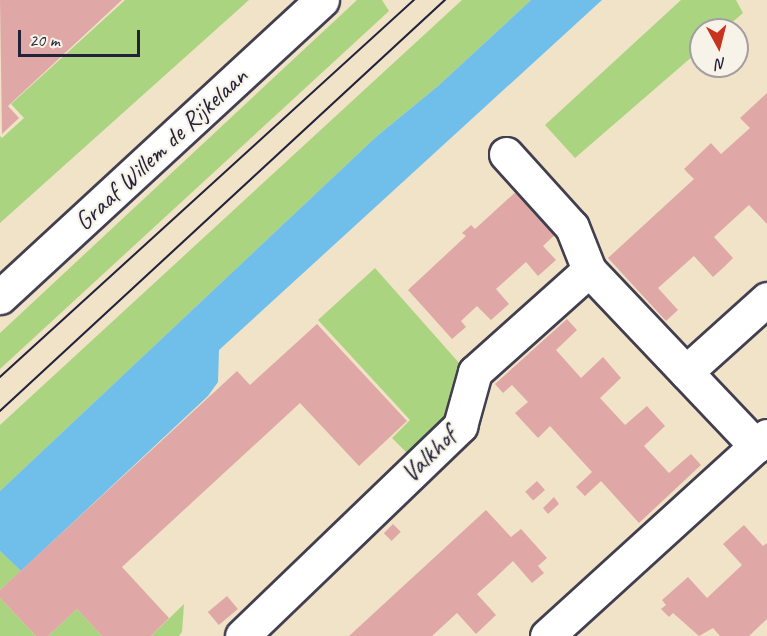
<!DOCTYPE html>
<style>
body{margin:0}
#map{position:relative;width:767px;height:636px;overflow:hidden;background:#f1e3c7;font-family:Caveat,sans-serif}
div>[style]{position:absolute}
.green>*{inset:0;background:#aad480}
.water>*{inset:0;background:#70bfeb}
.building>*{inset:0;background:#dfa8a6;transform-origin:0 0}
.roads{filter:drop-shadow(2px 0 #413f50) drop-shadow(-2px 0 #413f50) drop-shadow(0 2px #413f50) drop-shadow(0 -2px #413f50)}
.minor>*{height:33px;margin:-16.5px;padding:0 16.5px;transform-origin:16.5px;border-radius:16.5px;background:#fff}
.tram>*{height:1.5px;margin:-0.75px;padding:0 0.75px;transform-origin:0.75px;border-radius:0.75px;background:#22223b}
span{translate:-50% -50%;white-space:nowrap;text-align:center;line-height:1.15;-webkit-text-stroke:4.5px #f7f3e8;paint-order:stroke}
.street-label{font-size:26px;color:#22223b}
.north{position:absolute;left:689px;top:18px;width:60px;height:60px;box-sizing:border-box;background:#f7f3e8;border:2px solid #a29fa3;border-radius:50%;rotate:173deg;font-size:16px;font-weight:700;line-height:24px;text-align:center;color:#22223b}
.north::after{content:'';display:block;margin:auto;width:21px;height:27px;background:#c8321e;clip-path:polygon(50% 0,100% 100%,50% 72%,0 100%)}
.scale{position:absolute;left:18px;top:30px;width:122px;height:27px;box-sizing:border-box;border:3px solid #22223b;border-top:0;padding-left:8px;font-size:18px;line-height:21px;white-space:nowrap;color:#22223b;-webkit-text-stroke:4px #f7f3e8;paint-order:stroke}
</style>
<div id="map">
<div class="green">
<i style="clip-path:polygon(125px 0,249px 0,0 223px,0 136px,2px 138px,24px 118px,11px 104px)"></i>
<i style="clip-path:polygon(357px 0,382px 0,389px 11px,0 369px,0 333px)"></i>
<i style="clip-path:polygon(462px 0,531px 0,438px 86px,377px 136px,0 491px,0 425px)"></i>
<i style="clip-path:polygon(681px 0,736px 0,743px 13px,723px 30px,701px 30px,701px 49px,575px 158px,545px 125px)"></i>
<i style="clip-path:polygon(375px 268px,460px 364px,452px 414px,408px 454px,392px 438px,410px 420px,318px 320px)"></i>
<i style="clip-path:polygon(0 551px,21px 571px,0 590px)"></i>
<i style="clip-path:polygon(0 598px,36px 636px,0 636px)"></i>
<i style="clip-path:polygon(184px 604px,182px 632px,179px 636px,151px 636px)"></i>
<i style="clip-path:polygon(77px 609px,102px 636px,48px 636px)"></i>
</div>
<div class="water">
<i style="clip-path:polygon(531px 0,602px 0,219px 350px,218px 382px,208px 396px,21px 571px,0 551px,0 491px,377px 136px,438px 86px)"></i>
</div>
<div class="building">
<i style="clip-path:polygon(0 0,122px 0,8px 106px,19px 118px,2px 134px)"></i>
<i style="clip-path:polygon(767px 93px,767px 224px,749px 205px,714px 237px,733px 258px,724px 267px,713px 277px,694px 256px,658px 288px,678px 310px,666px 321px,608px 258px,694px 179px,684px 169px,711px 143px,721px 154px,750px 128px,740px 118px)"></i>
<i style="clip-path:polygon(520px 188px,559px 231px,543px 246px,556px 260px,538px 276px,526px 262px,496px 289px,509px 304px,491px 320px,477px 306px,461px 321px,466px 327px,452px 339px,408px 290px,466px 236px,462px 233px,471px 225px,475px 229px)"></i>
<i style="clip-path:polygon(567px 319px,577px 330px,556px 350px,581px 378px,603px 357px,621px 378px,600px 398px,625px 425px,647px 406px,665px 426px,644px 446px,669px 473px,691px 454px,701px 465px,639px 523px,601px 481px,585px 496px,576px 487px,592px 472px,550px 426px,538px 438px,515px 413px,528px 402px,512px 385px,503px 393px,495px 384px)"></i>
<i style="clip-path:polygon(317px 324px,407px 421px,359px 466px,300px 403px,122px 567px,169px 618px,151px 636px,102px 636px,77px 609px,48px 636px,36px 636px,0 598px,0 590px,237px 371px,250px 385px)"></i>
<i style="left:537px;top:481px;width:12px;height:16px;rotate:48deg"></i>
<i style="clip-path:polygon(554px 497px,559px 504px,548px 514px,543px 508px)"></i>
<i style="clip-path:polygon(486px 510px,511px 537px,521px 529px,547px 558px,538px 566px,544px 573px,532px 583px,513px 561px,495px 578px,477px 594px,496px 615px,476px 634px,457px 613px,432px 636px,349px 636px)"></i>
<i style="left:393px;top:524px;width:11px;height:13px;rotate:45deg"></i>
<i style="clip-path:polygon(744px 525px,763px 546px,767px 543px,767px 619px,749px 636px,720px 636px,713px 628px,699px 636px,673px 613px,669px 617px,661px 609px,666px 605px,662px 600px,688px 577px,707px 598px,742px 565px,723px 544px)"></i>
<i style="left:227px;top:596px;width:17px;height:25px;rotate:50deg"></i>
</div>
<div class="roads">
<div class="minor">
<i style="left:506px;top:154px;width:98px;rotate:47.9deg"></i>
<i style="left:572px;top:227px;width:46px;rotate:68.4deg"></i>
<i style="left:0;top:297px;width:438px;rotate:-42.7deg"></i>
<i style="left:686px;top:372px;width:109px;rotate:-42deg"></i>
<i style="left:242px;top:636px;width:303px;rotate:-43.9deg"></i>
<i style="left:460px;top:426px;width:56px;rotate:-74.5deg"></i>
<i style="left:475px;top:372px;width:153px;rotate:-41.8deg"></i>
<i style="left:589px;top:270px;width:243px;rotate:46.5deg"></i>
<i style="left:547px;top:636px;width:297px;rotate:-42.3deg"></i>
</div>
</div>
<div class="tram">
<i style="left:0;top:377px;width:560px;rotate:-42.32deg"></i>
<i style="left:0;top:411px;width:606px;rotate:-42.73deg"></i>
</div>
<div class="street-label">
<span style="left:161px;top:149px;rotate:-43deg">Graaf Willem de Rijkelaan</span>
<span style="left:429px;top:455px;rotate:-45deg">Valkhof</span>
</div>
<div class="north">N</div>
<div class="scale">20 m</div>
</div>
